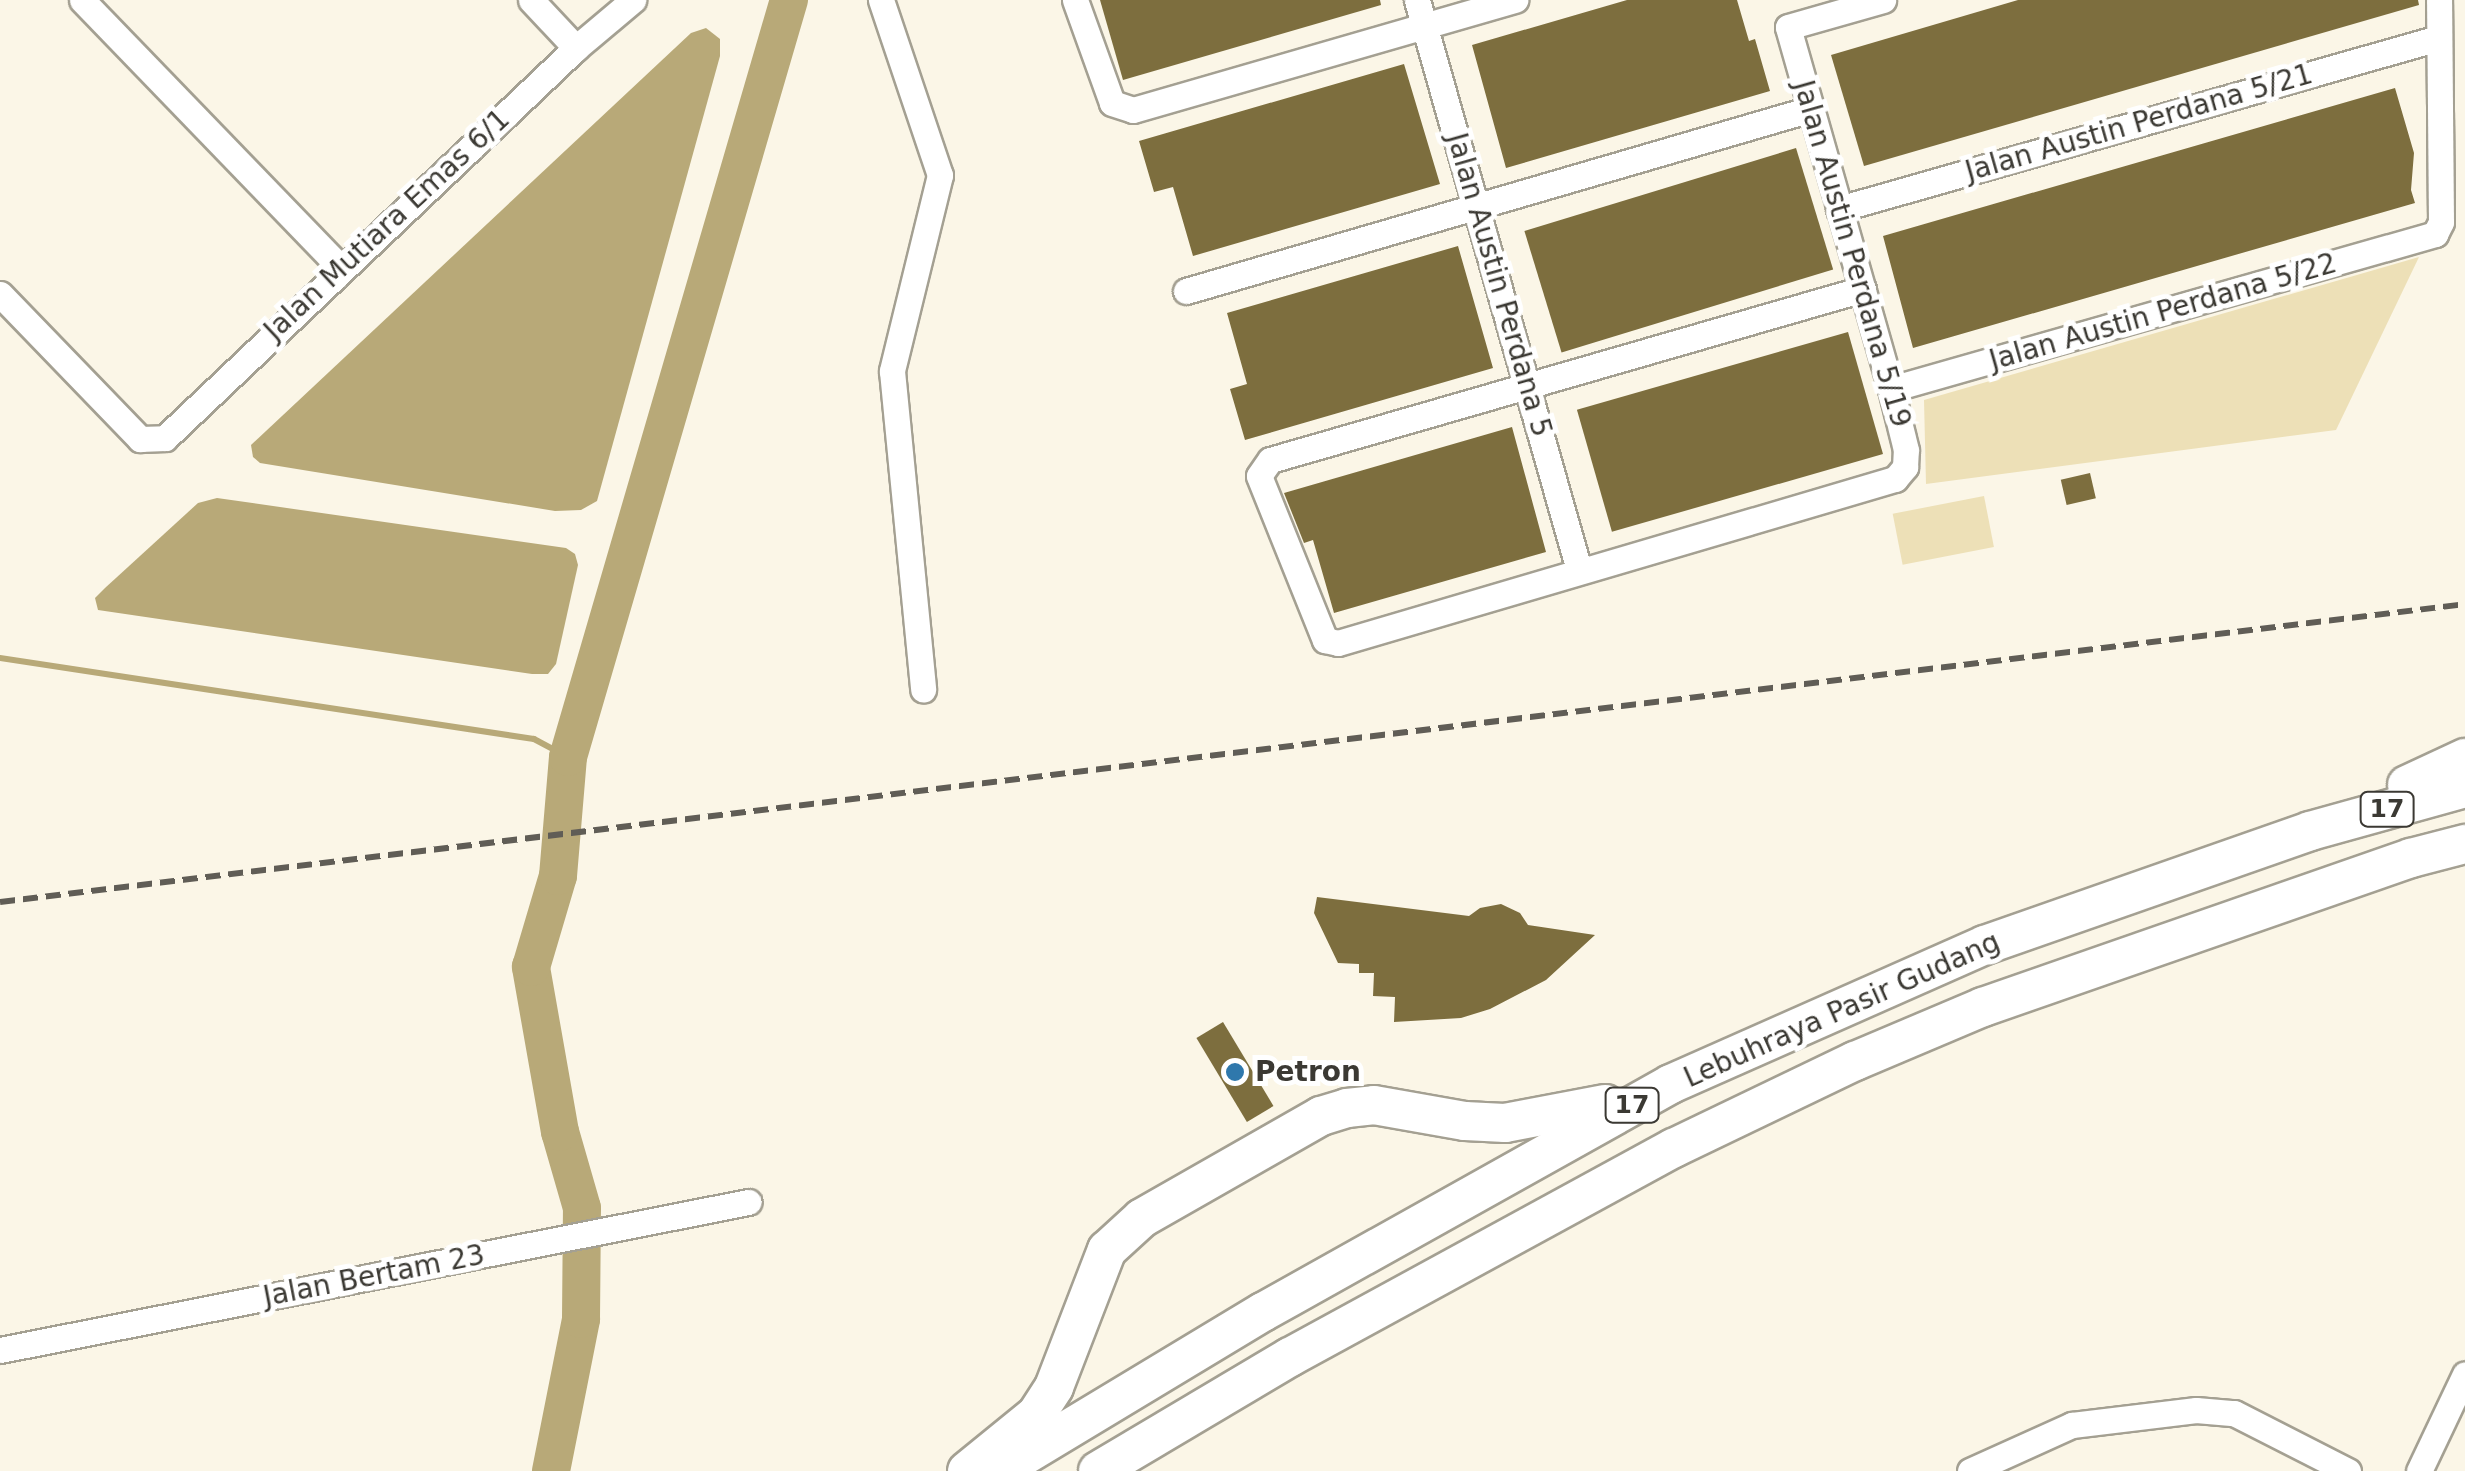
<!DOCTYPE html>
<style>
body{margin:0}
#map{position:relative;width:2465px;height:1471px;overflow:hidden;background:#fbf6e7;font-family:"DejaVu Sans",sans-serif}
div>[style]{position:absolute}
.green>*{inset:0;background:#ede0b7;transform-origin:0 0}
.water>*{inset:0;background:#b8a978}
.stream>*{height:6px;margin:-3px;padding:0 3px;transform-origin:3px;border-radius:3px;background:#b8a978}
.river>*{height:38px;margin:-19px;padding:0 19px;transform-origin:19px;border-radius:19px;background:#b8a978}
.building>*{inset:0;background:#7d6e3e;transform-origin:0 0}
.roads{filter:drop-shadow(2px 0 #a4a092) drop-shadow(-2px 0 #a4a092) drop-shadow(0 2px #a4a092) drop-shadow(0 -2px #a4a092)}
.minor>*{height:25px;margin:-12.5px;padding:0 12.5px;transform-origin:12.5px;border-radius:12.5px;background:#fff}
.highway>*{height:38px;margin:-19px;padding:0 19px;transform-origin:19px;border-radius:19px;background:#fff}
.rail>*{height:6px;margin-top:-3px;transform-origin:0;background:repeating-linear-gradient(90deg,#605d56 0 15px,transparent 0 23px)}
.dots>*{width:28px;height:28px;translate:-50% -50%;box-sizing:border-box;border:5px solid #fff;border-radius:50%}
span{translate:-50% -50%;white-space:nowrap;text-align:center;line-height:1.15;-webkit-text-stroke:10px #fff;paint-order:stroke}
.shield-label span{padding:2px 8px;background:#fff;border:2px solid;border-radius:8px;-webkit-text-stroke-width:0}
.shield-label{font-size:25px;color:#3b3933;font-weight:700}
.street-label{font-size:28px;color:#3b3933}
.poi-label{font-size:28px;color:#3b3933;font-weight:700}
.left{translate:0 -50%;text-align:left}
</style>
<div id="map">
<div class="green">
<i style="clip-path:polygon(2419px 257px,2336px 430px,1926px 484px,1924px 400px)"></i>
<i style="left:1984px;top:496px;width:52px;height:93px;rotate:79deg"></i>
</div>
<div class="water">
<i style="clip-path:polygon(706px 28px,720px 39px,720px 56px,597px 501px,581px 510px,555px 511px,260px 463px,253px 457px,251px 445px,691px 33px)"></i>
<i style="clip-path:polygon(217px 498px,566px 548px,575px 554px,578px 565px,556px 664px,548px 674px,532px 674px,98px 610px,95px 598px,105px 588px,198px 503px)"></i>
</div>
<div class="stream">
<i style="left:0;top:658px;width:540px;rotate:8.63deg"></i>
<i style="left:534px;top:739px;width:38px;rotate:28deg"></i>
</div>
<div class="river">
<i style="left:551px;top:1471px;width:155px;rotate:-78.8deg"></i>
<i style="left:581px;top:1319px;width:111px;rotate:-89.5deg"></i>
<i style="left:582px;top:1208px;width:79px;rotate:-106.1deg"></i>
<i style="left:560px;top:1132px;width:168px;rotate:-100deg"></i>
<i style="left:531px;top:967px;width:95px;rotate:-73.5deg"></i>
<i style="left:558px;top:876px;width:119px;rotate:-85.2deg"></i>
<i style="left:568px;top:757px;width:789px;rotate:-73.73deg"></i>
</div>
<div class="building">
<i style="clip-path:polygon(1100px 0,1380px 0,1381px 5px,1123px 80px)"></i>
<i style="clip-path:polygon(1627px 0,1737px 0,1749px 41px,1755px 39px,1770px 91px,1506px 168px,1472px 45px)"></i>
<i style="clip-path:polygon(2018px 0,2418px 0,2419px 5px,1864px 166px,1831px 55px)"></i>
<i style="clip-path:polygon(1404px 64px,1440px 184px,1193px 256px,1173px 187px,1154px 192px,1139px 141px)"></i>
<i style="clip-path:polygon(2395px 88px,2414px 153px,2411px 190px,2415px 203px,1913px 348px,1883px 236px)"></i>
<i style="left:1796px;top:148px;width:127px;height:284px;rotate:73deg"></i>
<i style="clip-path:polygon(1458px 246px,1493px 368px,1245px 440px,1230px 389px,1247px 384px,1227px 313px)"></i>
<i style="left:1848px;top:332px;width:127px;height:282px;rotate:74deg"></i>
<i style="clip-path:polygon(1512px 427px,1546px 552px,1334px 613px,1313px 540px,1304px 543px,1284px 493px)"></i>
<i style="left:2090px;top:473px;width:26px;height:30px;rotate:77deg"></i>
<i style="clip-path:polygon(1317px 897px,1469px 916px,1480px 908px,1501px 904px,1520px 913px,1528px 925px,1595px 935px,1546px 980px,1490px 1009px,1461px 1018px,1394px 1022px,1395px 997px,1373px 996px,1374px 973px,1359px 973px,1359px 964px,1338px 963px,1314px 913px)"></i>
<i style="left:1223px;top:1022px;width:98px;height:31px;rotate:59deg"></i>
</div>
<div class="roads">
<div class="minor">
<i style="left:82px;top:0;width:373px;rotate:46deg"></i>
<i style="left:531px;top:0;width:66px;rotate:46.8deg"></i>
<i style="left:881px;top:0;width:185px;rotate:71.4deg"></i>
<i style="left:940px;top:175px;width:202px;rotate:103.8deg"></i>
<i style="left:892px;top:371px;width:320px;rotate:84.4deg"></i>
<i style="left:1075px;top:0;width:109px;rotate:70.2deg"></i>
<i style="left:1112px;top:103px;width:22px;rotate:18deg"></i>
<i style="left:1133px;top:110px;width:398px;rotate:-16.1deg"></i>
<i style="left:1417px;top:0;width:593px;rotate:74.13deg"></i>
<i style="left:1839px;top:209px;width:623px;rotate:-15.93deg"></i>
<i style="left:1863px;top:289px;width:617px;rotate:163.91deg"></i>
<i style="left:1270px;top:460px;width:19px;rotate:125deg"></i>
<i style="left:1259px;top:476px;width:177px;rotate:68.1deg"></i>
<i style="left:1325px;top:640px;width:13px;rotate:13deg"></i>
<i style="left:1338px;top:643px;width:581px;rotate:-16.41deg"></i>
<i style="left:1895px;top:479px;width:16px;rotate:-50deg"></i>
<i style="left:1905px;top:467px;width:17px;rotate:-87deg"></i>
<i style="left:1906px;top:450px;width:63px;rotate:-103.8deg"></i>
<i style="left:1891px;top:389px;width:376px;rotate:-105.9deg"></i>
<i style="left:1788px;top:27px;width:99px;rotate:-15.9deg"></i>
<i style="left:1186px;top:291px;width:651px;rotate:-16.24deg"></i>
<i style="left:0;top:294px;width:202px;rotate:46deg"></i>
<i style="left:140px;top:439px;width:25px;rotate:-2deg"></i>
<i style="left:165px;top:438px;width:567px;rotate:-43.5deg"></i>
<i style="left:576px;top:48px;width:75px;rotate:-40.1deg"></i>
<i style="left:1891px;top:389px;width:566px;rotate:-15.9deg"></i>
<i style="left:2435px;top:234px;width:13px;rotate:-63deg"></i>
<i style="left:2441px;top:222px;width:222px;rotate:-90.5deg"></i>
<i style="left:0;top:1350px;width:763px;rotate:-11.19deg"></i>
<i style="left:1970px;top:1471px;width:112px;rotate:-24.3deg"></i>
<i style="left:2072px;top:1425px;width:125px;rotate:-6.9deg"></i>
<i style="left:2196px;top:1410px;width:38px;rotate:5deg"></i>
<i style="left:2234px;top:1413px;width:128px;rotate:27deg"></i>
<i style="left:2419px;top:1471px;width:107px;rotate:-64.6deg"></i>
</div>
<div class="highway">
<i style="left:2407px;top:785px;width:64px;rotate:-25deg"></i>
<i style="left:967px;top:1471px;width:89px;rotate:-39.1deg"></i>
<i style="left:1036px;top:1415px;width:33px;rotate:-57deg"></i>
<i style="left:1054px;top:1387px;width:147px;rotate:-68.9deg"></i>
<i style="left:1107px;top:1250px;width:47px;rotate:-42.4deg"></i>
<i style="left:1142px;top:1218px;width:206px;rotate:-29.7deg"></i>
<i style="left:1321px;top:1116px;width:27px;rotate:-17deg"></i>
<i style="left:1347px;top:1108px;width:27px;rotate:-6deg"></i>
<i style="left:1374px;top:1105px;width:92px;rotate:10deg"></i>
<i style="left:1465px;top:1121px;width:40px;rotate:2.9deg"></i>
<i style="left:1505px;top:1123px;width:102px;rotate:-10.8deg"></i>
<i style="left:999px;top:1471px;width:308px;rotate:-31.1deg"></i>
<i style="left:1263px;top:1312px;width:467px;rotate:-29.2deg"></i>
<i style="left:1671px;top:1084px;width:343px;rotate:-23.9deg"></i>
<i style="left:1985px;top:945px;width:344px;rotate:-19.3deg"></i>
<i style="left:2310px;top:831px;width:161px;rotate:-15.5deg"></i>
<i style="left:1098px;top:1471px;width:223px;rotate:-30.7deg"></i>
<i style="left:1290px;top:1357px;width:437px;rotate:-28.6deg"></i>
<i style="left:1674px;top:1148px;width:201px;rotate:-25.7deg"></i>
<i style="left:1855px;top:1061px;width:139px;rotate:-22.9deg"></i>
<i style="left:1983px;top:1007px;width:453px;rotate:-19.2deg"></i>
<i style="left:2411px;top:858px;width:56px;rotate:-14.5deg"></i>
</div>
</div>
<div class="rail">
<i style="left:0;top:902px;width:2483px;rotate:-6.89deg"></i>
</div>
<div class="dots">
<i style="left:1235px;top:1072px;background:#2f78ac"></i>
</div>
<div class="shield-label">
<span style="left:2387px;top:809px">17</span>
<span style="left:1632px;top:1105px">17</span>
</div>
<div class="street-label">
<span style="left:2139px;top:123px;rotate:-16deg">Jalan Austin Perdana 5/21</span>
<span style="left:387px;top:225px;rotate:-43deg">Jalan Mutiara Emas 6/1</span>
<span style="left:1852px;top:254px;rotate:74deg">Jalan Austin Perdana 5/19</span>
<span style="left:1499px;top:285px;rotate:74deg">Jalan Austin Perdana 5</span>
<span style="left:2163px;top:312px;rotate:-16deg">Jalan Austin Perdana 5/22</span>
<span style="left:1842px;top:1010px;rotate:-24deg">Lebuhraya Pasir Gudang</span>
<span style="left:374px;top:1276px;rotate:-11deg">Jalan Bertam 23</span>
</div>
<div class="poi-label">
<span class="left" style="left:1255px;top:1072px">Petron</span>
</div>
</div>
